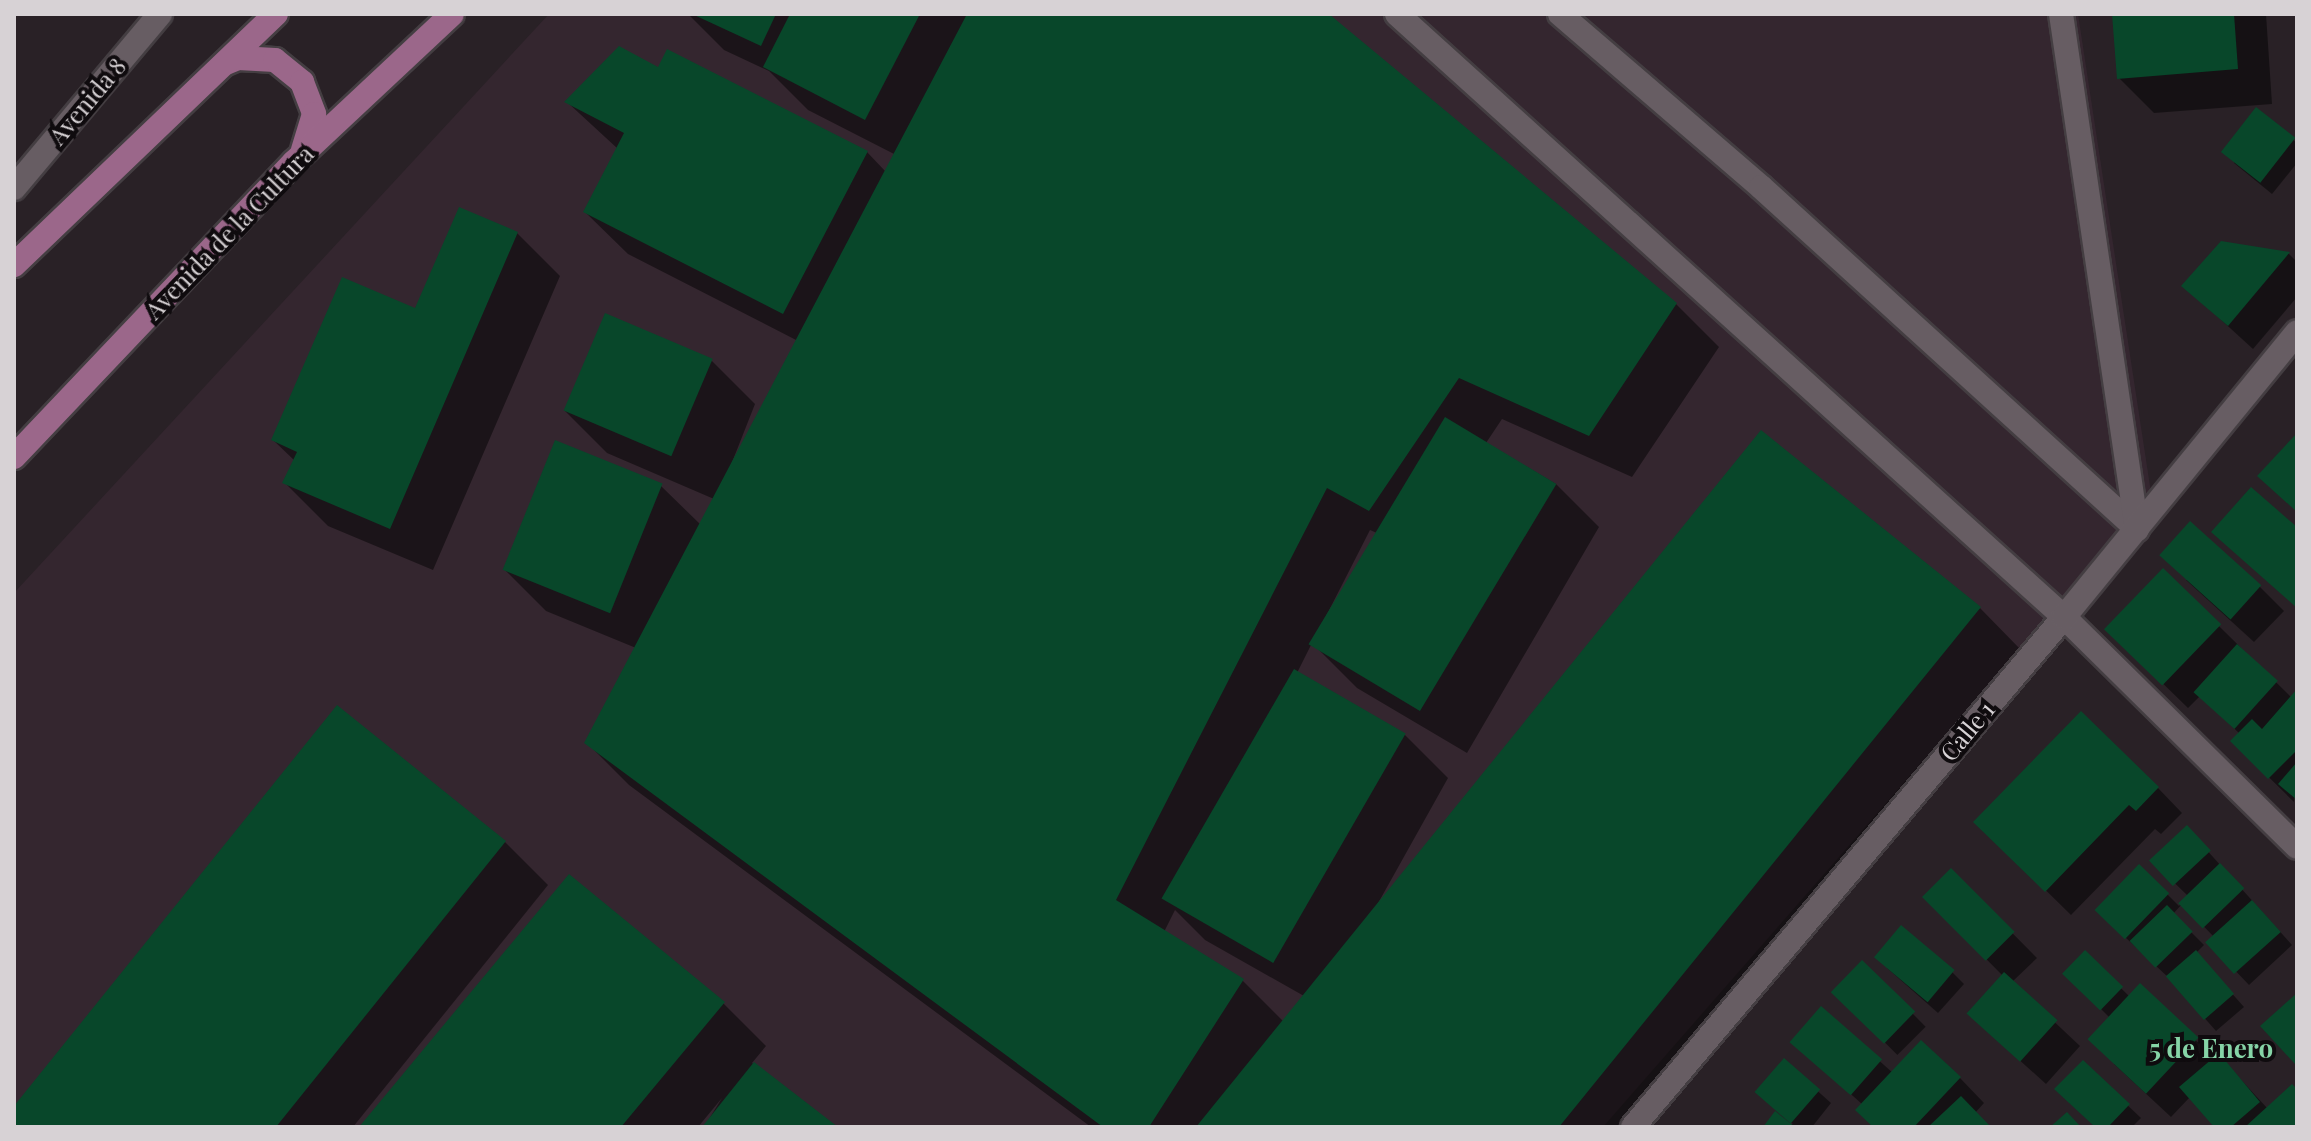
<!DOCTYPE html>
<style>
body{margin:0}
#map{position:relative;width:2311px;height:1141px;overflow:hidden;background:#292126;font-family:"Playfair Display",serif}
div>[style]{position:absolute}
.built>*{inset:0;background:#34262f}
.shadow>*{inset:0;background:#0007;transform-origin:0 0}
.building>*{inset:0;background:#08472a;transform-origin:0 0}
.roads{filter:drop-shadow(2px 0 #443e42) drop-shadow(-2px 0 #443e42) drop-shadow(0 2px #443e42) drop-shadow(0 -2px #443e42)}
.minor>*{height:24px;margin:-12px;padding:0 12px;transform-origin:12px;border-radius:12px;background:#675d63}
.major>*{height:24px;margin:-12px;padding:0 12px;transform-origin:12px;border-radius:12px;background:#9b678a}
span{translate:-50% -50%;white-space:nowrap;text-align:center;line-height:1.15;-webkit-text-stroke:8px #0f0b0e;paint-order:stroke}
.street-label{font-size:24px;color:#d7d2d5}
.neighbourhood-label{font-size:26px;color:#86d4a7;font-weight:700}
.frame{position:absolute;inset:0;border:16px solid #d7d2d5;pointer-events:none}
</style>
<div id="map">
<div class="built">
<i style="clip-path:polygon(549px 14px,2078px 14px,2152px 499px,1603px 1127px,14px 1127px,14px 593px)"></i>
</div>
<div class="shadow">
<i style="clip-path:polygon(evenodd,688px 14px,1326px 14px,1676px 304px,1719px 347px,1632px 477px,1502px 419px,1486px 443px,1556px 484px,1599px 527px,1467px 753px,1357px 688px,1312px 643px,1297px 673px,1405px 735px,1448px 778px,1372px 914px,1980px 608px,2022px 651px,1636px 1127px,1091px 1127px,629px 785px,586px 742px,636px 648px,546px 611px,504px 569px,661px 486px,701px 525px,714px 499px,607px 453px,564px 410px,712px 361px,755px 404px,729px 470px,798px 341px,628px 254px,585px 212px,618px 149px,567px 102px,659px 70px,867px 152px,886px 172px,896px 155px,808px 110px,769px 71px,724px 50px,688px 14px,1370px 530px,1379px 534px,1321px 634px,1318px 632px,1370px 530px,688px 14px,1175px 910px,1205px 940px,1304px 996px,1284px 1022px,1243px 981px,1164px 932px,1175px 910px)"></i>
<i style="clip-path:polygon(2114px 14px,2266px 14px,2272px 104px,2154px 113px,2119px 78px)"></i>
<i style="clip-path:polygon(2256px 110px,2297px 143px,2297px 163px,2272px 194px,2234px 163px)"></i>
<i style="clip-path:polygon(517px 233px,560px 276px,433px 570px,328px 526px,285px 483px,295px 461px,273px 440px,416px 311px)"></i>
<i style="clip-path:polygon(2222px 243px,2289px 254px,2297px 262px,2297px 297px,2253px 349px,2184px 286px)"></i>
<i style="clip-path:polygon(2163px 571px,2292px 698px,2297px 692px,2294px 802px,2232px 741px,2240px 734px,2200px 696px,2188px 708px,2107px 629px)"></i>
<i style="clip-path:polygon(2186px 580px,2259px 586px,2284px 611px,2254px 642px)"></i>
<i style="clip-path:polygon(338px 708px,505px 842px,548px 885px,353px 1127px,14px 1127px,14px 1109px)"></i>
<i style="clip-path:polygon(2158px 788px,2182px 813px,2161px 834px,2155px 829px,2071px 915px,1976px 822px)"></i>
<i style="clip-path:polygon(2187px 828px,2292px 945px,2249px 985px,2209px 943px,2215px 938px,2182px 904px,2173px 914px,2204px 945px,2196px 953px,2244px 1007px,2216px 1031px,2170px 979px,2096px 910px,2139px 866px,2179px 906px,2188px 896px,2152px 861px)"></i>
<i style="clip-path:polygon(1951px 871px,2037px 958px,2012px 982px,2080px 1046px,2046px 1084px,1995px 1038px,2003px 976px,1925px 897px)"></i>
<i style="clip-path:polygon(2085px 953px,2130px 997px,2219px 1056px,2268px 1109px,2297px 1092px,2297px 1127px,2217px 1127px,2190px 1097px,2171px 1117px,2114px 1064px,2110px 1018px,2065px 973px)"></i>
<i style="left:1862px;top:963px;width:90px;height:40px;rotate:45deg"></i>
<i style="clip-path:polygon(1887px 968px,1952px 972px,1964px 984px,1938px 1013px)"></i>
<i style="clip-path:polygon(723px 1003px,766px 1046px,752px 1063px,834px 1127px,704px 1127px,722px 1098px,698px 1127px,362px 1127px)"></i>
<i style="clip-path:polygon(1821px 1009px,1893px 1073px,1960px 1078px,1984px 1103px,1975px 1113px,1989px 1127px,1875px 1127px,1863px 1105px,1793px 1042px)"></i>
<i style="clip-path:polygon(1784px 1061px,1831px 1103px,1812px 1127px,1766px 1127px,1793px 1124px,1757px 1092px)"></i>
<i style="clip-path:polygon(2083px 1063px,2141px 1118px,2132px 1127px,2097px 1127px)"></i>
</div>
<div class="building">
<i style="clip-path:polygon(692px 14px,776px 14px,761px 46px)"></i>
<i style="clip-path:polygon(790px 14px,920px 14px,865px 120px,763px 67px)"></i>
<i style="clip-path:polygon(967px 14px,1329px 14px,1677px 303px,1589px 436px,1459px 378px,1369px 511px,1327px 488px,1116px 900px,1244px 979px,1149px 1127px,1103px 1127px,584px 743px)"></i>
<i style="clip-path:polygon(2112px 14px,2234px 14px,2238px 69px,2117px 79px)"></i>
<i style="clip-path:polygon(619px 46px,658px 67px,667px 49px,868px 151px,783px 314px,583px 212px,624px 133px,564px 102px)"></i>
<i style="left:2256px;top:107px;width:50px;height:57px;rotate:38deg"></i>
<i style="clip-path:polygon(459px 207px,518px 232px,390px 529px,282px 483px,297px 452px,271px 440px,342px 277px,415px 308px)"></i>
<i style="clip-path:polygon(2221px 241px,2290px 252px,2228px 326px,2181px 286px)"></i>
<i style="left:605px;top:313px;width:117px;height:106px;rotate:23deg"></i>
<i style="left:1445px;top:417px;width:130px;height:265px;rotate:31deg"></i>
<i style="clip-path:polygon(1761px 430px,1981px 607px,1559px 1127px,1196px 1127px)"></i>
<i style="clip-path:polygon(2297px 433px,2297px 512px,2257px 476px)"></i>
<i style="left:555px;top:440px;width:116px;height:140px;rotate:22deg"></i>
<i style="clip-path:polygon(2251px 487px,2297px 527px,2297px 608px,2211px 532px)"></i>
<i style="left:2190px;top:521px;width:96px;height:46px;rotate:42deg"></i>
<i style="left:2163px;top:568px;width:81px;height:85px;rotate:44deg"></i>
<i style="left:2237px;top:644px;width:55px;height:65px;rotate:42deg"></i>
<i style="left:1294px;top:669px;width:129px;height:265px;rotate:30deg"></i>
<i style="clip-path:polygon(2297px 689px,2297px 750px,2268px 779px,2230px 741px,2252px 719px,2262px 729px)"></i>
<i style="clip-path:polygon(337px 705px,506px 841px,276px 1127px,14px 1127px,14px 1106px)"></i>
<i style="clip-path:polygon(2081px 711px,2159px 787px,2136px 811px,2129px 805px,2045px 892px,1973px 822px)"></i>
<i style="clip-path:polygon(2297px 762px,2297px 800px,2278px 784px)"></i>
<i style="left:2187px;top:825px;width:35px;height:52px;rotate:47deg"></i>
<i style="left:2220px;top:863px;width:35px;height:58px;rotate:46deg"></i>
<i style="left:2139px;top:864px;width:42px;height:64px;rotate:44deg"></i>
<i style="left:1951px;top:868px;width:90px;height:41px;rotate:45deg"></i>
<i style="clip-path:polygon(569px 874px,725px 1002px,621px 1127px,359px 1127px)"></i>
<i style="left:2252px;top:900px;width:43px;height:63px;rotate:48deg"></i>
<i style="left:2167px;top:905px;width:37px;height:52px;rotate:46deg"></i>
<i style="left:1901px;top:925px;width:70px;height:42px;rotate:40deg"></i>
<i style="left:2085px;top:950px;width:53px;height:33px;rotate:44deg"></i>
<i style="left:2196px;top:950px;width:58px;height:40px;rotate:49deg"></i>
<i style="left:1862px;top:960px;width:74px;height:45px;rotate:44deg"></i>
<i style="left:2004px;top:972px;width:72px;height:56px;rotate:42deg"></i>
<i style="left:2140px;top:983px;width:80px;height:77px;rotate:43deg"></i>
<i style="clip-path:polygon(2297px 993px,2297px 1062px,2295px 1064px,2260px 1026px)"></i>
<i style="left:1821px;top:1006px;width:81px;height:48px;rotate:41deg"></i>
<i style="clip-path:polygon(1921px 1040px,1961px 1077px,1914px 1127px,1873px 1127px,1855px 1110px)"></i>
<i style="clip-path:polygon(2219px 1053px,2260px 1102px,2231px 1127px,2214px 1127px,2179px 1087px)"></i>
<i style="left:1784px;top:1058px;width:48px;height:45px;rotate:41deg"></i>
<i style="clip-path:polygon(2083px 1060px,2130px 1104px,2108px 1127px,2095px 1127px,2054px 1089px)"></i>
<i style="clip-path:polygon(754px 1062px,838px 1127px,702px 1127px)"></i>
<i style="clip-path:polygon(2292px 1084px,2297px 1089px,2297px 1127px,2245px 1127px)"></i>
<i style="clip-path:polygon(1961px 1096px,1991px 1127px,1928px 1127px)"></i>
<i style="clip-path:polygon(1775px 1111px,1795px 1127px,1763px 1127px)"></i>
<i style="clip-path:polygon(2067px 1112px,2081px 1127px,2050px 1127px)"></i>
</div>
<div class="roads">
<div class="minor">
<i style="left:1397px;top:14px;width:899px;rotate:42.12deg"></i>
<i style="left:2064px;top:617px;width:327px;rotate:44.6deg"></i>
<i style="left:1560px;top:14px;width:265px;rotate:40.7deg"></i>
<i style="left:1761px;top:187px;width:508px;rotate:42.29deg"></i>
<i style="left:2061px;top:14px;width:521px;rotate:81.61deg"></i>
<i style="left:14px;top:188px;width:227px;rotate:-50deg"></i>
<i style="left:1633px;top:1127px;width:668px;rotate:-49.8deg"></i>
<i style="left:2064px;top:617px;width:368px;rotate:-50.7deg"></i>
</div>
<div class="major">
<i style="left:226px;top:63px;width:13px;rotate:-23deg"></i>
<i style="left:238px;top:58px;width:37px;rotate:3deg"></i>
<i style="left:275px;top:60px;width:35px;rotate:39deg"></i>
<i style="left:302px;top:82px;width:34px;rotate:69deg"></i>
<i style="left:314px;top:114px;width:38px;rotate:107deg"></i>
<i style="left:14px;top:265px;width:363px;rotate:-43.8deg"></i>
<i style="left:14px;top:457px;width:407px;rotate:-46.5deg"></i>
<i style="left:294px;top:162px;width:216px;rotate:-43.1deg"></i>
</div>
</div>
<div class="street-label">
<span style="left:87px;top:101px;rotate:-50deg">Avenida 8</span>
<span style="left:229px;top:232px;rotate:-46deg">Avenida de la Cultura</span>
<span style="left:1967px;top:731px;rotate:-50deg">Calle 1</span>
</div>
<div class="neighbourhood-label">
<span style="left:2211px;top:1048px">5 de Enero</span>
</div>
<div class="frame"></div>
</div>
